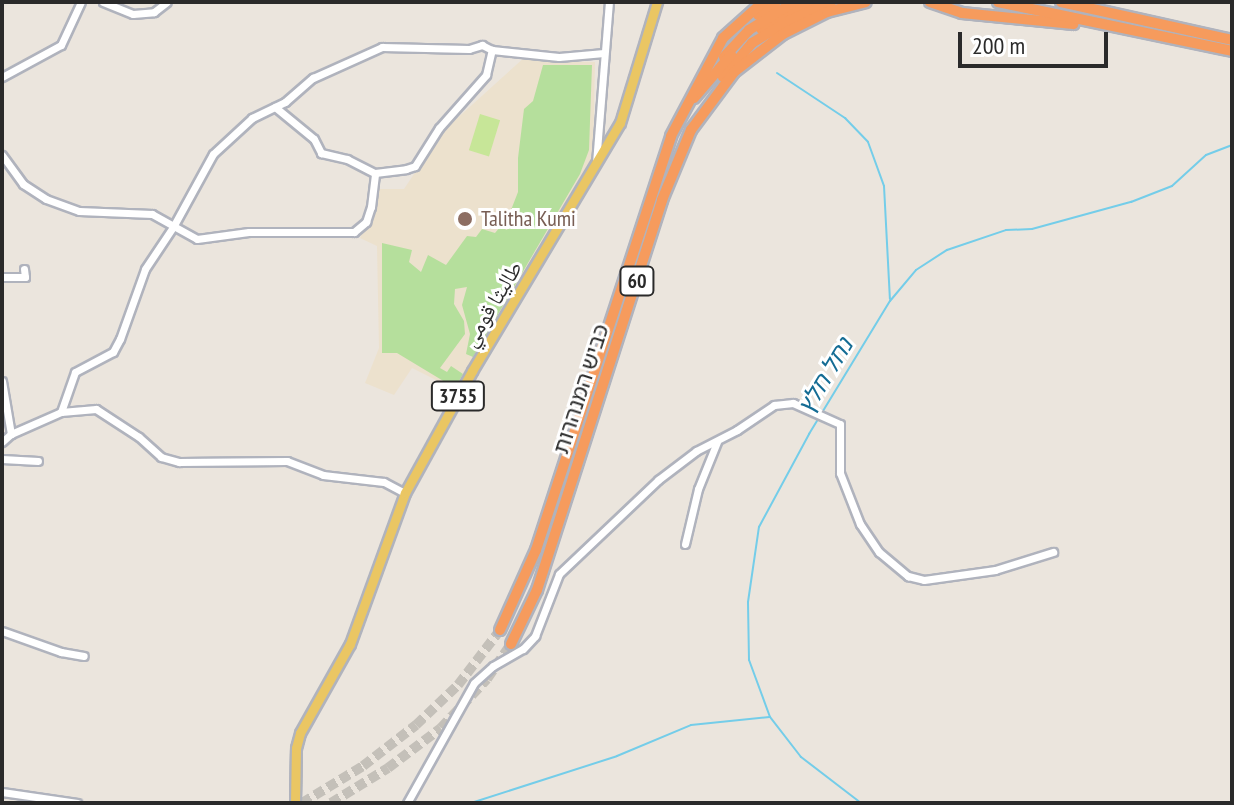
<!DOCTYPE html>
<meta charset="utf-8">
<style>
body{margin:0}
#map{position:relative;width:1234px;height:805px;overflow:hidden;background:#ebe5dd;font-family:"PT Sans Narrow","Noto Naskh Arabic","Noto Sans Hebrew",sans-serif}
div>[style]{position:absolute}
.education>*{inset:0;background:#ece1cd}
.green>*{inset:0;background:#b5df9c}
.pitch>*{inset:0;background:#c7e698;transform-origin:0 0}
.stream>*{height:2px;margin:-1px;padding:0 1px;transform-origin:1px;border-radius:1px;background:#74cde9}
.highway-tunnel>*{height:10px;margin-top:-5px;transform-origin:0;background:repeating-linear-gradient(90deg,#c4c0b9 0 10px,transparent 0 15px)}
.roads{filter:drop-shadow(2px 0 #b0b3bd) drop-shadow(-2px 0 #b0b3bd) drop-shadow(0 2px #b0b3bd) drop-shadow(0 -2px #b0b3bd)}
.minor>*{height:7px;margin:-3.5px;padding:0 3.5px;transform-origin:3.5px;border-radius:3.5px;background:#fff}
.major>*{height:9px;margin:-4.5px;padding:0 4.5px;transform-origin:4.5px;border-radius:4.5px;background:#eac663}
.highway>*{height:10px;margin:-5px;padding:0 5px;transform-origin:5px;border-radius:5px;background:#f69b5d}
.dots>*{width:22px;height:22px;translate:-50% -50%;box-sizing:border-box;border:4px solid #fff;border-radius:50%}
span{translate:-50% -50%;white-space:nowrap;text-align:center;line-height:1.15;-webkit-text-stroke:6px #fff;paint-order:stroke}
.shield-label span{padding:2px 6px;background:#fff;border:2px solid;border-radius:6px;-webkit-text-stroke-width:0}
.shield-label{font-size:20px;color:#2a2a2a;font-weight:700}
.education-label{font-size:22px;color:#785e54}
.left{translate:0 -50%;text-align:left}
.street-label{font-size:22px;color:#2a2a2a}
.water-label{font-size:24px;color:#146c94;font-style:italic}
.frame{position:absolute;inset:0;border:4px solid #2a2a2a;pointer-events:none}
.scale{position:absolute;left:958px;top:32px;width:150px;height:36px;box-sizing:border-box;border:4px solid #2a2a2a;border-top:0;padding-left:10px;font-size:24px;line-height:28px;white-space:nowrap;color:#2a2a2a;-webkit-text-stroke:6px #fff;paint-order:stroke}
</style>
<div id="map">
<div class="education">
<i style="clip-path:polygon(526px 56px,541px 61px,595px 62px,593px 153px,581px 185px,456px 390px,412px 368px,394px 395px,365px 383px,379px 348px,377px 246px,360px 238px,374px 207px,375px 189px,404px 189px,442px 132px)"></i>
</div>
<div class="green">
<i style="clip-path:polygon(543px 65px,592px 65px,589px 150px,580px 174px,473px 357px,466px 354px,470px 334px,462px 305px,467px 287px,455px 289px,454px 304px,464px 321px,465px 334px,440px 368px,447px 372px,451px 366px,463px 374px,455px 388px,397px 353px,382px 353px,382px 243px,412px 250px,409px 262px,421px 272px,428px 255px,446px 265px,467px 236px,476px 237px,482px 229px,495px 233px,500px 227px,507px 230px,515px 213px,511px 210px,518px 192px,518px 158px,524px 109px,533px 101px)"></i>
</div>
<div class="pitch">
<i style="left:480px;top:114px;width:21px;height:38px;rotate:17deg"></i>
</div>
<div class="stream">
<i style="left:777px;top:73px;width:82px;rotate:33.5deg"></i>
<i style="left:845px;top:118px;width:33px;rotate:46deg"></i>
<i style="left:868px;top:142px;width:47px;rotate:70deg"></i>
<i style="left:884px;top:186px;width:113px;rotate:87deg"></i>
<i style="left:471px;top:803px;width:153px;rotate:-17.8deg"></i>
<i style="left:617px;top:756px;width:80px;rotate:-22.7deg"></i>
<i style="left:691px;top:725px;width:79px;rotate:-5.8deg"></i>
<i style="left:861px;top:803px;width:76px;rotate:-142.5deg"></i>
<i style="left:801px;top:757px;width:51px;rotate:-127.8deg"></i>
<i style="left:770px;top:717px;width:61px;rotate:-110.2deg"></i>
<i style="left:749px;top:660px;width:58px;rotate:-91deg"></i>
<i style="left:748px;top:602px;width:76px;rotate:-81.7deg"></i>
<i style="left:759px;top:527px;width:106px;rotate:-61.7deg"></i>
<i style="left:809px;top:434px;width:156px;rotate:-58.7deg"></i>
<i style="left:890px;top:301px;width:40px;rotate:-50deg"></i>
<i style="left:916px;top:270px;width:37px;rotate:-33deg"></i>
<i style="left:947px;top:250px;width:62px;rotate:-18.7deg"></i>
<i style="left:1006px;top:230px;width:26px;rotate:-2deg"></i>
<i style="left:1032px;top:229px;width:103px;rotate:-15.3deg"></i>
<i style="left:1131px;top:202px;width:44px;rotate:-21.3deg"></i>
<i style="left:1172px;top:186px;width:46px;rotate:-42.4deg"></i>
<i style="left:1206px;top:155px;width:28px;rotate:-21deg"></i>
</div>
<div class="highway-tunnel">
<i style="left:302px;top:803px;width:71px;rotate:-31.2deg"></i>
<i style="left:363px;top:766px;width:67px;rotate:-37.7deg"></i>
<i style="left:416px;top:725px;width:58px;rotate:-43.6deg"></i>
<i style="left:458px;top:685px;width:69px;rotate:-52.6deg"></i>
<i style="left:331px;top:803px;width:67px;rotate:-31.6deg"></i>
<i style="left:388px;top:768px;width:66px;rotate:-37deg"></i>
<i style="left:441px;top:728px;width:67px;rotate:-46.8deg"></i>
<i style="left:487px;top:679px;width:42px;rotate:-55.6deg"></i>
</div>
<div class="roads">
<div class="minor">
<i style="left:103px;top:2px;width:32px;rotate:22deg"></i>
<i style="left:133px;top:14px;width:21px;rotate:-5deg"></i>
<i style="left:154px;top:12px;width:16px;rotate:-38deg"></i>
<i style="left:2px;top:77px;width:67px;rotate:-28.5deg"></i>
<i style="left:61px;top:45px;width:47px;rotate:-65.1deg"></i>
<i style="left:275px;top:107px;width:50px;rotate:39.4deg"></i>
<i style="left:314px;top:139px;width:16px;rotate:63deg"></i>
<i style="left:321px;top:153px;width:27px;rotate:13deg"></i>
<i style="left:347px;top:159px;width:31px;rotate:27deg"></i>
<i style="left:375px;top:173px;width:31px;rotate:-7deg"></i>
<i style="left:406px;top:169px;width:9px;rotate:-18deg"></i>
<i style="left:415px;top:166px;width:45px;rotate:-57.7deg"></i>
<i style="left:439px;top:128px;width:71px;rotate:-48.4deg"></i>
<i style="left:486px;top:75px;width:26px;rotate:-77deg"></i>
<i style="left:2px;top:155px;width:36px;rotate:54deg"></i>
<i style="left:23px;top:184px;width:27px;rotate:33deg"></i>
<i style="left:46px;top:199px;width:35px;rotate:20deg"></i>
<i style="left:79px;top:211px;width:73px;rotate:2.4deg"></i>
<i style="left:152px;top:214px;width:51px;rotate:29.1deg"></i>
<i style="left:197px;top:239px;width:52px;rotate:-7.7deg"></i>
<i style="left:249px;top:232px;width:105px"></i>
<i style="left:354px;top:232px;width:16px;rotate:-40deg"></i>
<i style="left:366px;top:222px;width:16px;rotate:-72deg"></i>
<i style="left:371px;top:207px;width:34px;rotate:-83deg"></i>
<i style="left:596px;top:163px;width:162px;rotate:-85.4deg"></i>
<i style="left:2px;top:277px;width:23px"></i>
<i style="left:25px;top:277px;width:8px;rotate:-97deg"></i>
<i style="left:2px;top:381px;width:54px;rotate:80.4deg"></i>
<i style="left:61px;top:412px;width:42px;rotate:-70.7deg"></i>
<i style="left:75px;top:372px;width:43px;rotate:-27.8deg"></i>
<i style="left:113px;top:352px;width:15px;rotate:-62deg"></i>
<i style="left:120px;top:339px;width:74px;rotate:-70.3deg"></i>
<i style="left:145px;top:269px;width:50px;rotate:-56.3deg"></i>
<i style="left:173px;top:227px;width:83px;rotate:-61.3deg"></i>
<i style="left:213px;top:154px;width:53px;rotate:-42.7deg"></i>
<i style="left:252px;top:118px;width:37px;rotate:-26deg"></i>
<i style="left:285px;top:102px;width:37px;rotate:-41deg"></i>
<i style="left:313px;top:78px;width:76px;rotate:-24.2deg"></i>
<i style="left:382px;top:47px;width:87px;rotate:1.3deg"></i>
<i style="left:469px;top:49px;width:14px;rotate:-17deg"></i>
<i style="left:482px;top:45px;width:11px;rotate:27deg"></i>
<i style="left:492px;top:50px;width:67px;rotate:6deg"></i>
<i style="left:559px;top:57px;width:45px;rotate:-5.1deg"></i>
<i style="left:2px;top:442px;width:12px;rotate:-42deg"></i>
<i style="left:11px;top:434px;width:55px;rotate:-23.7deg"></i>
<i style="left:61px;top:412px;width:35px;rotate:-5deg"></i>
<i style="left:96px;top:409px;width:51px;rotate:33.1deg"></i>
<i style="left:139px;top:437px;width:30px;rotate:42deg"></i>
<i style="left:161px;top:457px;width:19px;rotate:16deg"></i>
<i style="left:179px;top:462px;width:108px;rotate:-0.5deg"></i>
<i style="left:287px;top:461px;width:39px;rotate:21deg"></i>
<i style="left:323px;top:475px;width:61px;rotate:6.5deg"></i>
<i style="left:384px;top:482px;width:24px;rotate:28deg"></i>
<i style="left:2px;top:459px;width:36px;rotate:3deg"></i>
<i style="left:685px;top:544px;width:57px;rotate:-76.7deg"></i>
<i style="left:698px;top:489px;width:51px;rotate:-68deg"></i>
<i style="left:2px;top:631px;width:63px;rotate:19.6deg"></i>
<i style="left:61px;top:652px;width:23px;rotate:10deg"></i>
<i style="left:2px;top:792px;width:76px;rotate:8.3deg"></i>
<i style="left:407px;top:803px;width:137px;rotate:-60.8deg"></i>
<i style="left:474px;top:683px;width:25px;rotate:-42deg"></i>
<i style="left:493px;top:666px;width:34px;rotate:-30deg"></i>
<i style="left:523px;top:649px;width:18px;rotate:-47deg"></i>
<i style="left:535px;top:636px;width:66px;rotate:-68.8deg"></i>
<i style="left:559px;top:574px;width:137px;rotate:-43.5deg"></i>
<i style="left:658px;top:480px;width:48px;rotate:-37.3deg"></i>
<i style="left:696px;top:451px;width:46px;rotate:-27.1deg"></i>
<i style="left:737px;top:430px;width:45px;rotate:-34deg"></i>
<i style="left:774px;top:405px;width:19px;rotate:-6deg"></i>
<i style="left:793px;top:403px;width:51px;rotate:24.1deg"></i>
<i style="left:840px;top:424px;width:49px;rotate:90deg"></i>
<i style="left:840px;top:473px;width:55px;rotate:68.6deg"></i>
<i style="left:860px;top:524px;width:34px;rotate:56deg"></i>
<i style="left:879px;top:552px;width:38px;rotate:40deg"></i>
<i style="left:908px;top:576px;width:16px;rotate:14deg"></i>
<i style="left:924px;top:580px;width:72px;rotate:-8deg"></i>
<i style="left:995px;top:570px;width:61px;rotate:-17.2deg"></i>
</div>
<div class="major">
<i style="left:295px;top:803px;width:55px;rotate:-89deg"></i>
<i style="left:296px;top:748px;width:16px;rotate:-75deg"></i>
<i style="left:300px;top:733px;width:102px;rotate:-60.7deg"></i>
<i style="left:350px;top:644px;width:161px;rotate:-70deg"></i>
<i style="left:405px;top:493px;width:139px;rotate:-61.2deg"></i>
<i style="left:472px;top:371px;width:289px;rotate:-59.2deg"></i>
<i style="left:620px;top:123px;width:127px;rotate:-73deg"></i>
</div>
<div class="highway">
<i style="left:930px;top:2px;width:34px;rotate:19deg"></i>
<i style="left:962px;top:13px;width:112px;rotate:5.7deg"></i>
<i style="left:998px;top:2px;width:239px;rotate:11.8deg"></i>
<i style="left:1061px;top:2px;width:175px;rotate:12.5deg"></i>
<i style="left:758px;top:15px;width:22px;rotate:-36deg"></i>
<i style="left:761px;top:29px;width:58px;rotate:-27.9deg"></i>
<i style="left:724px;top:57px;width:37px;rotate:-47deg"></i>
<i style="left:749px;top:30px;width:53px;rotate:-31.9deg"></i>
<i style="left:723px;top:77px;width:45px;rotate:-49.5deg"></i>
<i style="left:752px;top:43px;width:44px;rotate:-31.2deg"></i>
<i style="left:790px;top:20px;width:45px;rotate:-23.7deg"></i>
<i style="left:694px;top:98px;width:57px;rotate:-49.3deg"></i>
<i style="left:500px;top:630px;width:88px;rotate:-65.8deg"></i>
<i style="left:536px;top:550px;width:435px;rotate:-71.9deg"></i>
<i style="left:671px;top:136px;width:111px;rotate:-62deg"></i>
<i style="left:723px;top:38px;width:54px;rotate:-42deg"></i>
<i style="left:511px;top:644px;width:60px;rotate:-64.3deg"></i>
<i style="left:537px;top:590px;width:410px;rotate:-72.2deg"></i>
<i style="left:662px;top:200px;width:76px;rotate:-67.5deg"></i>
<i style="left:691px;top:130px;width:72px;rotate:-53.4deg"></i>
<i style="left:734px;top:72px;width:62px;rotate:-37.8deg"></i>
<i style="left:783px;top:34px;width:49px;rotate:-26.6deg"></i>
<i style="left:827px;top:12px;width:40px;rotate:-14.4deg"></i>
</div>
</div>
<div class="dots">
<i style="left:465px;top:219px;background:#8d6e63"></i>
</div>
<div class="shield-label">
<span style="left:637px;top:281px">60</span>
<span style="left:458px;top:396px">3755</span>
</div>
<div class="education-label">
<span class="left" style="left:481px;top:219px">Talitha Kumi</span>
</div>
<div class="street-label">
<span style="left:492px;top:304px;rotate:-59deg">طاليثا قومي</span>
<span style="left:581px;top:389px;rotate:-72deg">כביש המנהרות</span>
</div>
<div class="water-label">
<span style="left:825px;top:376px;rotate:-59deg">נחל חלץ</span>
</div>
<div class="frame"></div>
<div class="scale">200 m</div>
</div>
